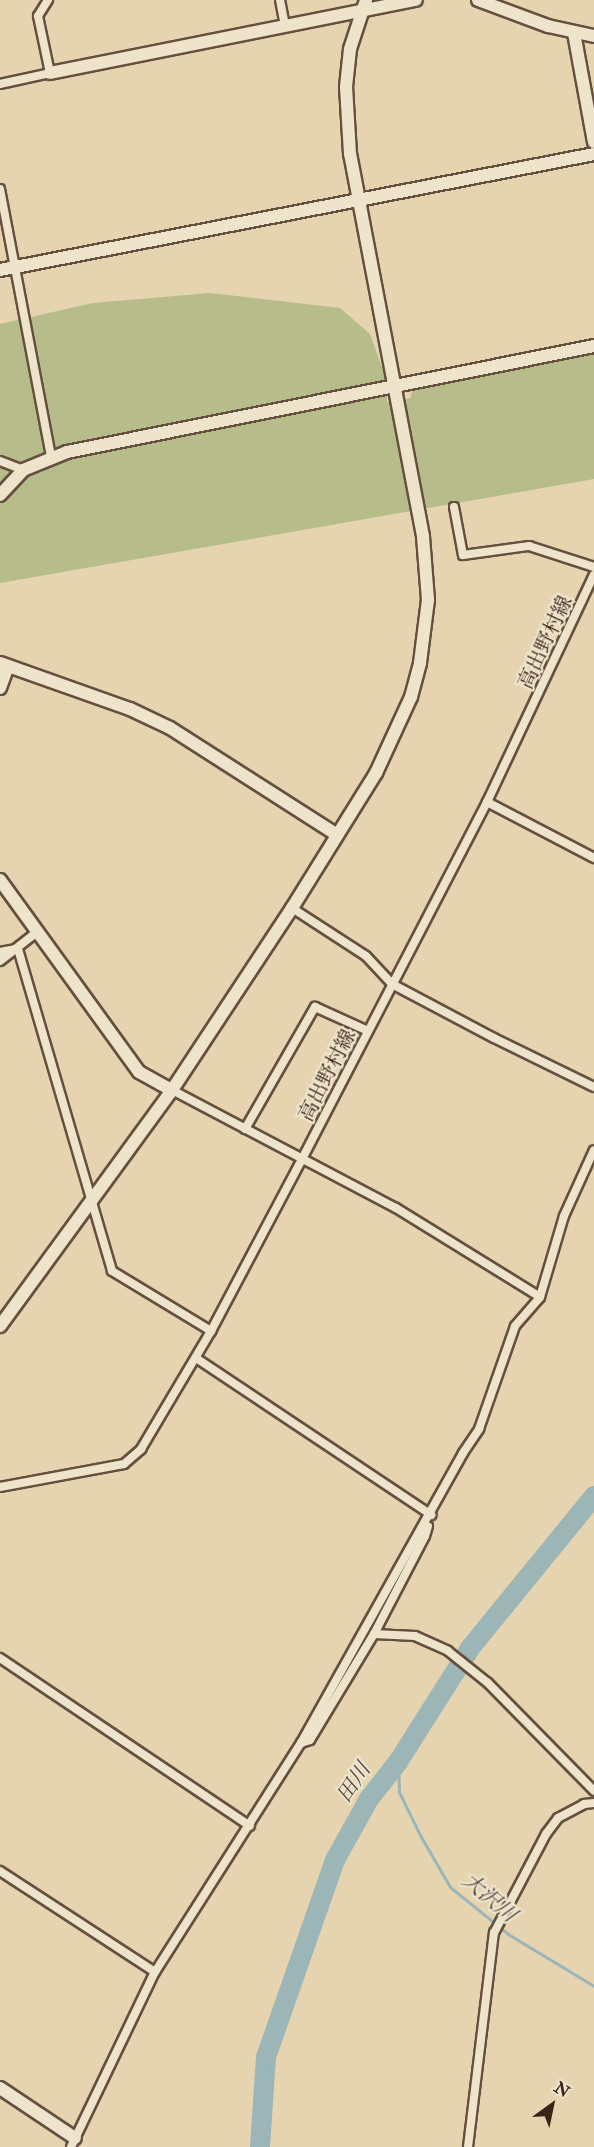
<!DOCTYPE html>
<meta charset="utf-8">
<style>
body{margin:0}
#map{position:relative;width:594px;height:2147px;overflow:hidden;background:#e5d4af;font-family:"IM FELL Double Pica","Noto Serif JP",serif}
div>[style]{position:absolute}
.green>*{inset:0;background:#b6bc8a}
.stream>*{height:3px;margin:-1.5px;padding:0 1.5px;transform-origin:1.5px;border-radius:1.5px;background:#9cb5b7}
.river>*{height:20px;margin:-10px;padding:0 10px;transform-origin:10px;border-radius:10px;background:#9cb5b7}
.roads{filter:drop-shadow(2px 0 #654f3e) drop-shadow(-2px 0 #654f3e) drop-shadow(0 2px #654f3e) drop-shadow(0 -2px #654f3e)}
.street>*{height:8px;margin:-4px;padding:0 4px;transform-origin:4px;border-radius:4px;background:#eee3cb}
.secondary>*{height:12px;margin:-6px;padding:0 6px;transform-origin:6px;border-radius:6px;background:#eee3cb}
span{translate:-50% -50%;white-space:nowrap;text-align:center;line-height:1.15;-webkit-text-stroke:4.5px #eee3cb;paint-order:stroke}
.street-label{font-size:20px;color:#3a2318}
.water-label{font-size:21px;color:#524840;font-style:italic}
.north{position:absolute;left:522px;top:2075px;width:60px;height:60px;-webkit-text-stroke:4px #eee3cb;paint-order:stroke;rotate:33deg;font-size:16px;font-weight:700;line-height:24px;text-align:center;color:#3a2318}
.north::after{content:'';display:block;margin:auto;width:21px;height:27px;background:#3a2318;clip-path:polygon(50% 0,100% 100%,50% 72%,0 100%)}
</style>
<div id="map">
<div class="green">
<i style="clip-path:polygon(210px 293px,340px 308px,370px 334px,385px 376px,387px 402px,410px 398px,414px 387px,594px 352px,594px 479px,0 583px,0 324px,93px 303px)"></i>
</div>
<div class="stream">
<i style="left:398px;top:1762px;width:30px;rotate:88deg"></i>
<i style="left:399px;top:1792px;width:48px;rotate:64deg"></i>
<i style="left:420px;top:1835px;width:60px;rotate:60deg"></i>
<i style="left:450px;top:1887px;width:75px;rotate:39deg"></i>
<i style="left:508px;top:1934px;width:100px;rotate:31.2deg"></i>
</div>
<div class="river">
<i style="left:260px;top:2147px;width:90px;rotate:-86.2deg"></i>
<i style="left:266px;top:2057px;width:209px;rotate:-70.7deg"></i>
<i style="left:335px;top:1860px;width:70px;rotate:-60.9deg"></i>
<i style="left:369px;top:1799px;width:47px;rotate:-51.9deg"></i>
<i style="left:398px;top:1762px;width:136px;rotate:-57.6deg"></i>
<i style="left:471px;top:1647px;width:195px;rotate:-50.8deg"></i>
</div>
<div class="roads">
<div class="street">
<i style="left:280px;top:0;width:26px;rotate:79deg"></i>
<i style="left:0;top:84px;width:51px;rotate:-12.4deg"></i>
<i style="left:50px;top:73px;width:58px;rotate:-101.9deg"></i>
<i style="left:38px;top:16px;width:19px;rotate:-58deg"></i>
<i style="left:0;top:189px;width:272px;rotate:79.2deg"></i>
<i style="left:0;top:461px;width:25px;rotate:21deg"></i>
<i style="left:454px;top:507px;width:49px;rotate:79.4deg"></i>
<i style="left:463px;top:555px;width:67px;rotate:-7.8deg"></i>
<i style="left:529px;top:546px;width:68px;rotate:17.9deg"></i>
<i style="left:487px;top:802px;width:121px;rotate:27.6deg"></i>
<i style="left:292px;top:908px;width:88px;rotate:33deg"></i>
<i style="left:366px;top:956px;width:38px;rotate:47deg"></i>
<i style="left:392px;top:984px;width:115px;rotate:27.9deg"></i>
<i style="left:494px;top:1038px;width:111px;rotate:26.1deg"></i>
<i style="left:18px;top:949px;width:335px;rotate:73.7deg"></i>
<i style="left:112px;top:1271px;width:116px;rotate:31.2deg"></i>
<i style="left:0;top:952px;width:15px;rotate:-11deg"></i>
<i style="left:0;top:961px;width:47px;rotate:-38.1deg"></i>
<i style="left:172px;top:1090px;width:253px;rotate:27.8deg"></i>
<i style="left:396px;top:1208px;width:169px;rotate:31.7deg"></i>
<i style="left:245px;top:1129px;width:141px;rotate:-60.2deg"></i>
<i style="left:315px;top:1007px;width:58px;rotate:24.4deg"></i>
<i style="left:196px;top:1358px;width:283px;rotate:33.7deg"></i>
<i style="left:0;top:1487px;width:126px;rotate:-10.5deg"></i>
<i style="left:124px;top:1464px;width:23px;rotate:-41deg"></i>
<i style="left:141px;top:1449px;width:137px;rotate:-59.3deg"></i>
<i style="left:211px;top:1331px;width:195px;rotate:-62.1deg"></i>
<i style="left:302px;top:1159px;width:402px;rotate:-62.6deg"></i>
<i style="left:487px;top:802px;width:251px;rotate:-64.8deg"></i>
<i style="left:374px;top:1634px;width:41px;rotate:2.8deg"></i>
<i style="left:415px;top:1636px;width:36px;rotate:24deg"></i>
<i style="left:448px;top:1651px;width:51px;rotate:38.7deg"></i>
<i style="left:488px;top:1683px;width:151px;rotate:45.5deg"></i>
<i style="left:0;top:1658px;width:301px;rotate:33.9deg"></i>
<i style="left:301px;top:1743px;width:9px;rotate:-18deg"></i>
<i style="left:310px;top:1740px;width:124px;rotate:-58.9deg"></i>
<i style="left:374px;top:1634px;width:110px;rotate:-62.5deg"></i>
<i style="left:425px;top:1536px;width:10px;rotate:-73deg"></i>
<i style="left:0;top:1871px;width:185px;rotate:33.1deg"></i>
<i style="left:71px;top:2147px;width:194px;rotate:-64.4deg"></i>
<i style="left:155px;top:1972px;width:272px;rotate:-57.5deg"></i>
<i style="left:301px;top:1743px;width:332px;rotate:-60.8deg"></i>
<i style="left:463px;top:1453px;width:29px;rotate:-56deg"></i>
<i style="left:479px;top:1429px;width:109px;rotate:-70.7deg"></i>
<i style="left:515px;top:1326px;width:38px;rotate:-49deg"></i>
<i style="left:540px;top:1297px;width:84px;rotate:-73.5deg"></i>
<i style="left:564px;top:1216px;width:72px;rotate:-65.6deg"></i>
<i style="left:468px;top:2147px;width:216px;rotate:-83.1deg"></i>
<i style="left:494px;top:1933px;width:112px;rotate:-62.3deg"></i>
<i style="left:546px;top:1834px;width:20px;rotate:-53deg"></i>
<i style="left:558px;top:1818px;width:30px;rotate:-28deg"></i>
<i style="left:584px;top:1804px;width:10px;rotate:-6deg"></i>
</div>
<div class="secondary">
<i style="left:478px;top:0;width:75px;rotate:20.4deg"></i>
<i style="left:548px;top:26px;width:47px;rotate:12.3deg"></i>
<i style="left:574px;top:33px;width:111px;rotate:79.6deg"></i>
<i style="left:50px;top:73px;width:373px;rotate:-11.3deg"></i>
<i style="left:0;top:270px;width:605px;rotate:-11.05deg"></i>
<i style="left:0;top:495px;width:34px;rotate:-47deg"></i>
<i style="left:23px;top:470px;width:48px;rotate:-22.2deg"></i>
<i style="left:67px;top:452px;width:538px;rotate:-11.37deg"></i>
<i style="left:0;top:663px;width:138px;rotate:19.5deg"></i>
<i style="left:130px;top:709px;width:44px;rotate:25.4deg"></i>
<i style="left:170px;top:728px;width:197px;rotate:32.6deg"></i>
<i style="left:0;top:688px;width:23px;rotate:-70deg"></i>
<i style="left:0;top:880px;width:237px;rotate:54.1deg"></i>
<i style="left:139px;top:1072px;width:38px;rotate:29deg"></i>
<i style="left:0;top:1326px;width:292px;rotate:-53.9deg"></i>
<i style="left:172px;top:1090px;width:218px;rotate:-56.6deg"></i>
<i style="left:292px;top:908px;width:159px;rotate:-58.1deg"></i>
<i style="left:376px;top:773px;width:84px;rotate:-65.3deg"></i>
<i style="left:411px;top:697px;width:35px;rotate:-75deg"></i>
<i style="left:420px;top:663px;width:64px;rotate:-82.8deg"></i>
<i style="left:428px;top:600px;width:64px;rotate:-94.5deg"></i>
<i style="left:423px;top:536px;width:389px;rotate:-100.8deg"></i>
<i style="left:350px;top:154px;width:67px;rotate:-93.4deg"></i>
<i style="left:346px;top:87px;width:38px;rotate:-84deg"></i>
<i style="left:350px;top:49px;width:52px;rotate:-71.9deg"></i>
<i style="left:0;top:2088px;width:90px;rotate:33.7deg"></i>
</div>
</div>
<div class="street-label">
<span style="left:545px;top:642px;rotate:-65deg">高出野村線</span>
<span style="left:327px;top:1075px;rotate:-63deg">高出野村線</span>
</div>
<div class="water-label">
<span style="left:354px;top:1783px;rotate:-56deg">田川</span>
<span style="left:489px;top:1898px;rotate:40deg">大沢川</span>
</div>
<div class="north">N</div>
</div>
